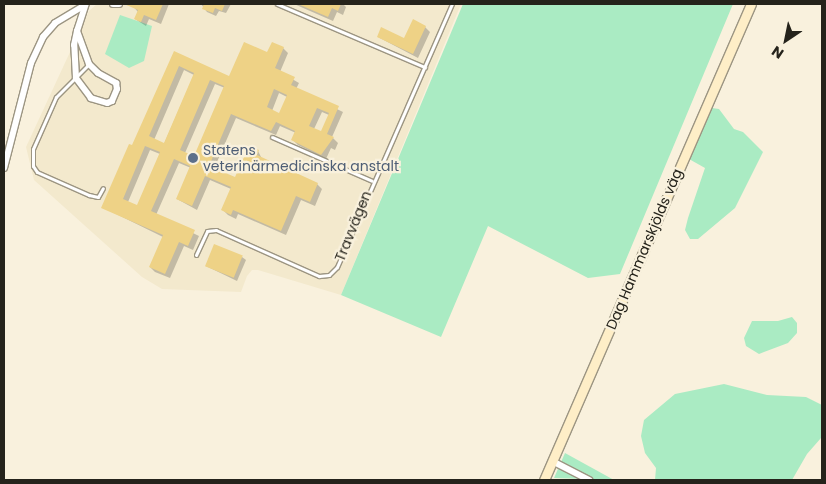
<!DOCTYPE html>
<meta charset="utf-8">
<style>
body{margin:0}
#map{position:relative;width:826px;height:484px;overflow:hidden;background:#f9f1dd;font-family:Poppins,sans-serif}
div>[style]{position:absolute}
.built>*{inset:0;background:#f3e9cd}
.green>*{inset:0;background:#aaebc3}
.shadow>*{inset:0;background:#0003}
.building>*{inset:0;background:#eed286;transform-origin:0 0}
.roads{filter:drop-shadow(1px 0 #9c9582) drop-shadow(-1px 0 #9c9582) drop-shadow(0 1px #9c9582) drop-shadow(0 -1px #9c9582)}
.service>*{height:3px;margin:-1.5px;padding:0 1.5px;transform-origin:1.5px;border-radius:1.5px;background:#fff}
.minor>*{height:6px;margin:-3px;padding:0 3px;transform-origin:3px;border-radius:3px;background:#fff}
.secondary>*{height:9px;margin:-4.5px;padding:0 4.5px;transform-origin:4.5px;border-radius:4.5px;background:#feeec7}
.dots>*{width:14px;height:14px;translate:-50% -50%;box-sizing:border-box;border:2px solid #f9f1dd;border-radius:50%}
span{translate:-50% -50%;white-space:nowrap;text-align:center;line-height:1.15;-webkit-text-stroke:4.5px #f9f1dd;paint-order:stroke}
.service-label{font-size:14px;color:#4e5e75}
.left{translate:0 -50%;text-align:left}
.street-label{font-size:14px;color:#25231b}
.frame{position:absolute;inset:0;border:5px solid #25231b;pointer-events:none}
.north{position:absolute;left:761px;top:15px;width:50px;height:50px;-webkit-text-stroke:4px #f9f1dd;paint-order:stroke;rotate:214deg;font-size:14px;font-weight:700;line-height:20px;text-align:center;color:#25231b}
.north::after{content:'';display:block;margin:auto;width:18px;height:22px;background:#25231b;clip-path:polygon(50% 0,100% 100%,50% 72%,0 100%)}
</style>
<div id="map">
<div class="built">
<i style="clip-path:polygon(97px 4px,461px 4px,341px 295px,258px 270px,252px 270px,247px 276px,241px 292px,162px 289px,142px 277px,34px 180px,26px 147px,89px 11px)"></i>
</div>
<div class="green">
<i style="clip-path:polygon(463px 4px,733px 4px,620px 274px,588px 278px,488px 226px,441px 337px,341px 295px)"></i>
<i style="clip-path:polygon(120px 15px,152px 26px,144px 61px,129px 68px,105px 54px)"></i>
<i style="clip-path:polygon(712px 108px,719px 109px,734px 129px,743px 132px,763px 152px,735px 208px,698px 239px,690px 239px,685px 230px,688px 218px,705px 168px,689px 159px)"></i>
<i style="clip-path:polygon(792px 317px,797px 323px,797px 333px,788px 343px,759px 354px,746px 346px,744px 338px,752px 321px,778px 321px)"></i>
<i style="clip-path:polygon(724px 384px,767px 395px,806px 397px,822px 405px,821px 438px,807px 454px,792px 480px,655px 480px,656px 468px,645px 453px,641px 436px,644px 420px,675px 394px)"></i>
<i style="clip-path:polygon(565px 453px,614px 480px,554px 478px)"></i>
</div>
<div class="shadow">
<i style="clip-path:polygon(131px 4px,169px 4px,161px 24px,149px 19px,146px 26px,135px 19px,138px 12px)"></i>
<i style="clip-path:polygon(201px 4px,231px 4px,226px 13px,219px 11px,216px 16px,207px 12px)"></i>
<i style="clip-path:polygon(294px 4px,343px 4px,346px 7px,343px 15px,337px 12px,333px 21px)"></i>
<i style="clip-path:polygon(425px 27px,430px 32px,418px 58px,378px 37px,404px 40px)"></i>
<i style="clip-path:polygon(evenodd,283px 48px,288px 53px,280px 72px,299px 83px,296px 89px,343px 112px,332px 137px,338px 143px,335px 150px,331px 148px,326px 159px,298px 145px,293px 140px,296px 133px,280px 126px,276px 135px,236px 118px,214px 169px,236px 179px,258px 151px,262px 159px,317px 184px,322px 189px,315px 206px,301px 200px,286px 235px,238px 214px,236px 219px,228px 215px,223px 210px,231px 189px,210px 180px,197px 210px,177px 199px,191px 168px,179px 163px,156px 215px,199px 236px,193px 250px,184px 246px,170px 278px,155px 272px,150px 267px,163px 237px,102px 207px,133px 147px,174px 53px,229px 77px,268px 54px,283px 48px,184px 70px,194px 75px,164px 144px,154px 140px,184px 70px,283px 48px,215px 84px,225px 88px,195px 158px,185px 153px,215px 84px,283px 48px,279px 93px,287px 97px,280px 115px,272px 111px,279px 93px,283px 48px,322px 112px,329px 115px,322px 133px,314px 129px,322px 112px,283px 48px,150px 150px,160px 154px,137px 207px,128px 202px,150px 150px)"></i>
<i style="clip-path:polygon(242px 257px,246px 260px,237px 281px,206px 266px)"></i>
</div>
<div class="building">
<i style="clip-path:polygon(124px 4px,163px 4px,156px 20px,144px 15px,141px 22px,134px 19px,138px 10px)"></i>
<i style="clip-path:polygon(204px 4px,225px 4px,222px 11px,215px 8px,213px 13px,202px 9px)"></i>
<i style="clip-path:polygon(298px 4px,341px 4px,338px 11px,332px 8px,328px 17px)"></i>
<i style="clip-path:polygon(413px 19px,426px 26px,413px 54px,377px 37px,381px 27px,404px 38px)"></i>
<i style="clip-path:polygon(evenodd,244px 42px,267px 52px,272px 42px,284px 47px,275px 68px,295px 77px,291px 85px,339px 106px,327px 134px,334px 137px,321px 155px,291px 140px,295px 131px,276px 122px,271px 131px,231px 114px,209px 166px,235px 177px,249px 146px,259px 150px,257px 155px,318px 183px,310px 202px,296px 196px,281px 231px,233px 210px,231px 215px,221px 210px,231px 187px,205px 176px,192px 206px,176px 199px,190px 166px,174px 159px,151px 211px,195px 230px,188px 246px,179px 242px,165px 274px,149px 267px,163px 235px,101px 208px,129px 144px,132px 145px,174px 51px,229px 76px,244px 42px,179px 66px,194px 73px,164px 143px,149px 136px,179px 66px,244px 42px,210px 80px,224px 86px,194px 156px,180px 150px,210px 80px,244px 42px,274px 89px,287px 95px,279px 113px,267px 107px,274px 89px,244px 42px,317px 108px,329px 113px,321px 131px,309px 126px,317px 108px,244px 42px,145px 146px,160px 152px,137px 205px,123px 199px,145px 146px)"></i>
<i style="left:214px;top:244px;width:31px;height:24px;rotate:22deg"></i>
</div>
<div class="roads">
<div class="service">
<i style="left:277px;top:4px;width:161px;rotate:23.1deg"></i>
<i style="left:89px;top:64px;width:47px;rotate:135deg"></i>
<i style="left:56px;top:97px;width:57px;rotate:113.9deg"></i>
<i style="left:33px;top:149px;width:17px;rotate:90deg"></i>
<i style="left:33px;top:166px;width:7px;rotate:56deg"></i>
<i style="left:37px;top:172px;width:57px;rotate:23.9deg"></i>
<i style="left:89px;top:195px;width:9px;rotate:13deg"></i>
<i style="left:98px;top:197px;width:10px;rotate:-61deg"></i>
<i style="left:272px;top:137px;width:109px;rotate:23.7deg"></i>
<i style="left:196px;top:255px;width:26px;rotate:-65deg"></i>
<i style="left:207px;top:231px;width:9px;rotate:-6deg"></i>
<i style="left:216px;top:230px;width:113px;rotate:24.1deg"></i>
<i style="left:319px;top:276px;width:10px;rotate:-6deg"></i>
<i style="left:329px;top:275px;width:11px;rotate:-45deg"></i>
<i style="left:337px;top:267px;width:287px;rotate:-66.4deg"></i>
</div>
<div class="minor">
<i style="left:113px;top:4px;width:6px"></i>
<i style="left:77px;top:31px;width:35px;rotate:70deg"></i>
<i style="left:89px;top:64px;width:13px;rotate:45deg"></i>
<i style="left:98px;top:73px;width:21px;rotate:29deg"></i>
<i style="left:116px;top:83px;width:6px;rotate:81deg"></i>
<i style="left:117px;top:89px;width:13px;rotate:113deg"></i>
<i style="left:112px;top:101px;width:5px;rotate:158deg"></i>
<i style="left:107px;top:103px;width:17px;rotate:-163deg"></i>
<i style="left:91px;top:98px;width:25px;rotate:-127deg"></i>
<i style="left:76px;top:78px;width:33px;rotate:-93deg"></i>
<i style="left:74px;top:45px;width:14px;rotate:-78deg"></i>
<i style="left:77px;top:31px;width:28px;rotate:-72deg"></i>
<i style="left:4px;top:168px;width:108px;rotate:-75.6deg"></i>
<i style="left:31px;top:63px;width:29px;rotate:-65deg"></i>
<i style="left:43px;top:37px;width:18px;rotate:-49deg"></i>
<i style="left:55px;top:23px;width:35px;rotate:-31deg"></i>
<i style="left:552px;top:461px;width:42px;rotate:27.2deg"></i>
</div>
<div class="secondary">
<i style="left:544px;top:480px;width:519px;rotate:-66.5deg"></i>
</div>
</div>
<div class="dots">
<i style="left:193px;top:158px;background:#5c6f8a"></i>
</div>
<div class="service-label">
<span class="left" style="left:203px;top:158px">Statens<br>veterinärmedicinska anstalt</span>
</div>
<div class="street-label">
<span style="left:353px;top:226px;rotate:-68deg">Travvägen</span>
<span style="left:644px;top:249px;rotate:-67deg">Dag Hammarskjölds väg</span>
</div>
<div class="frame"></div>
<div class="north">N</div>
</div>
